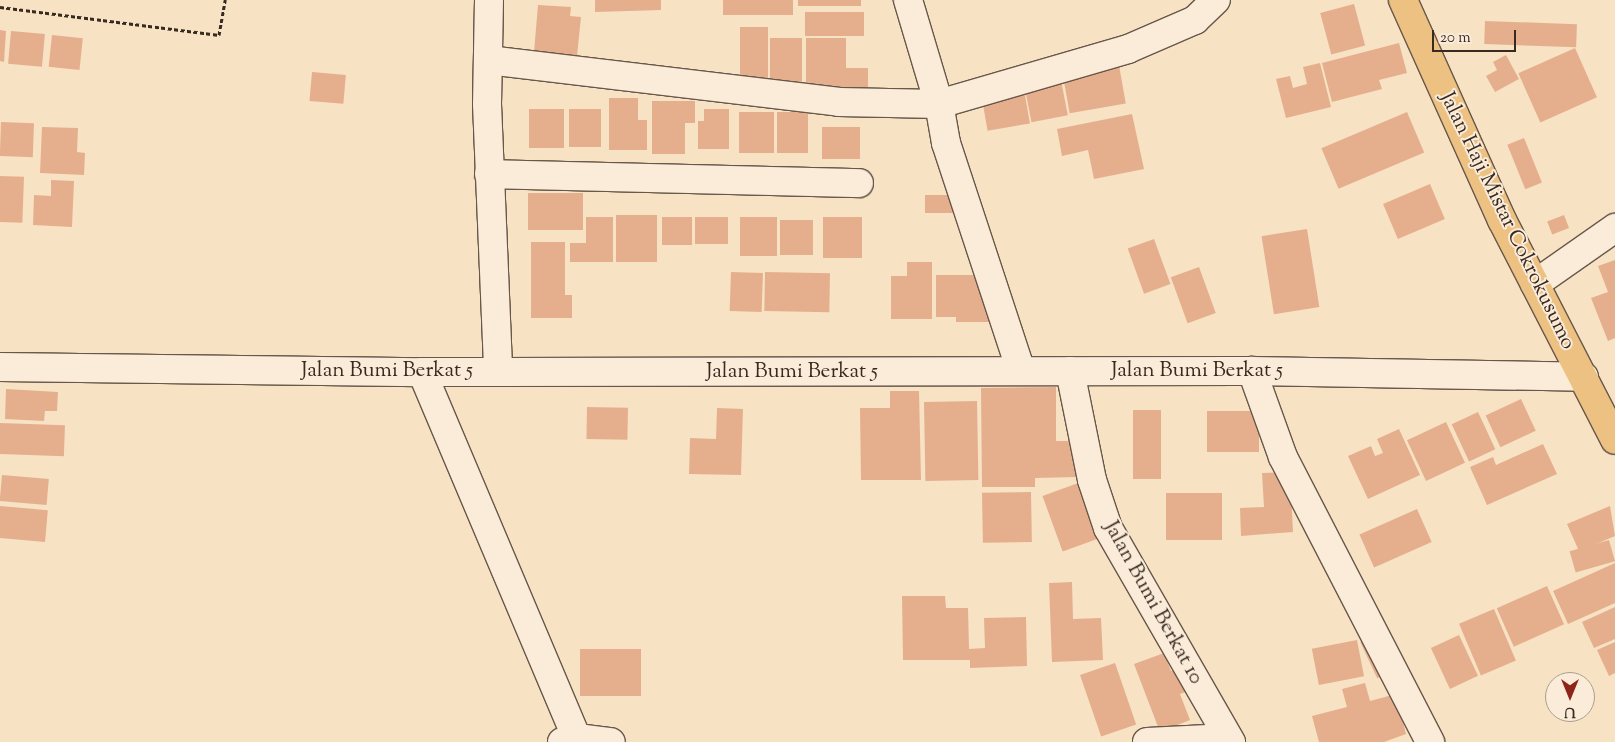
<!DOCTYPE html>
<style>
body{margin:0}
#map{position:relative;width:1615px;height:742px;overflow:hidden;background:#f7e2c4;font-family:"Sorts Mill Goudy",serif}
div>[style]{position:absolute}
.building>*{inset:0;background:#e5af8e;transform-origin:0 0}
.path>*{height:3px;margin-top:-1.5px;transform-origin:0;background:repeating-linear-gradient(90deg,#382921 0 4px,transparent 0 6.5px)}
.roads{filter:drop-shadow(1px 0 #68574a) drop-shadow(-1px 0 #68574a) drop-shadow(0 1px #68574a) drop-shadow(0 -1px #68574a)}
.minor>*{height:28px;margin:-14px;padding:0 14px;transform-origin:14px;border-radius:14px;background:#faecd9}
.major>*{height:28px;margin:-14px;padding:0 14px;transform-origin:14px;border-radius:14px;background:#ecc182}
span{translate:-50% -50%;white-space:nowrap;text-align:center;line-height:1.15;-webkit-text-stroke:4px #faecd9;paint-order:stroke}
.street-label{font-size:21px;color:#382921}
.north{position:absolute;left:1545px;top:672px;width:50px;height:50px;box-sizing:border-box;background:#faecd9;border:1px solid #ac9e8f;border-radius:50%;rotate:180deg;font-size:14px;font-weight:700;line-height:20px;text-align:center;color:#382921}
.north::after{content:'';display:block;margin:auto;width:18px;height:22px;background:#8f2418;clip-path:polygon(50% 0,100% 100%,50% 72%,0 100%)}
.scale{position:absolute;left:1432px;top:30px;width:84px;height:22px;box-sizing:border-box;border:2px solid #382921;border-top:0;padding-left:6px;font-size:15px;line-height:18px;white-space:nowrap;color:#382921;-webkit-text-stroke:4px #faecd9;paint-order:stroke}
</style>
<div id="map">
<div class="building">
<i style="clip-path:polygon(595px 0,661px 0,661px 10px,595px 12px)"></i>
<i style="left:723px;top:0;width:70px;height:15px"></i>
<i style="left:798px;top:0;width:63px;height:6px"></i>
<i style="left:1354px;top:4px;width:43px;height:35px;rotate:75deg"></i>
<i style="clip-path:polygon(538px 5px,571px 7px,570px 16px,581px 17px,577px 56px,534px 52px)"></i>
<i style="left:805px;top:12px;width:59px;height:24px"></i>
<i style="left:1485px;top:21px;width:92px;height:23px;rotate:2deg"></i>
<i style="left:740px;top:27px;width:28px;height:59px"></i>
<i style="clip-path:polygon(0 30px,6px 31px,4px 62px,0 61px)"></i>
<i style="left:11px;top:31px;width:34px;height:33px;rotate:5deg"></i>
<i style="left:52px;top:35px;width:31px;height:32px;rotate:6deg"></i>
<i style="left:770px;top:38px;width:32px;height:44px"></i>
<i style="clip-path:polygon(806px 38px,846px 38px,846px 68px,868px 68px,868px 92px,806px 92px)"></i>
<i style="clip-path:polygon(1399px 43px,1407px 73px,1379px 80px,1382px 89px,1332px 102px,1322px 63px)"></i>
<i style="left:1575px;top:48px;width:54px;height:62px;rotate:66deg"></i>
<i style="clip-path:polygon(1506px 55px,1519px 79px,1495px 92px,1486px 76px,1497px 70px,1493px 62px)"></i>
<i style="clip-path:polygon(1320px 63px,1331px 107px,1286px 118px,1276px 79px,1290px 76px,1293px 88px,1307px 84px,1303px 67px)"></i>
<i style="left:1119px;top:65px;width:39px;height:57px;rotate:80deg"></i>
<i style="left:312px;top:72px;width:34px;height:29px;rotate:5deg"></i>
<i style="left:1060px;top:75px;width:41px;height:37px;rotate:79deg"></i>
<i style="left:1023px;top:84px;width:40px;height:43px;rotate:80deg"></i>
<i style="clip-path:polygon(609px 98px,638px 98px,638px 120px,647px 120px,647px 150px,609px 150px)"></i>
<i style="clip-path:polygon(652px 101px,695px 101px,695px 123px,685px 123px,685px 154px,652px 154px)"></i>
<i style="left:529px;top:109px;width:35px;height:39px"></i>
<i style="left:569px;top:109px;width:32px;height:38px"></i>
<i style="clip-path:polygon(704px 109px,729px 109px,729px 149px,698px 149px,698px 121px,704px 121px)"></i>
<i style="left:739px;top:112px;width:35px;height:41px"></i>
<i style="left:777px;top:112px;width:31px;height:41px"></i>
<i style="left:1407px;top:112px;width:44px;height:93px;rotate:67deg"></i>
<i style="clip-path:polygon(1132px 114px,1144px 169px,1094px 179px,1088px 150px,1062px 156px,1057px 129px)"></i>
<i style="left:1px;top:122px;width:33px;height:34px;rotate:2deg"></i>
<i style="clip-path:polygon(42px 127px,78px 128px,77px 152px,85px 153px,84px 175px,40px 173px)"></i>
<i style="left:822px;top:127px;width:38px;height:32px"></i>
<i style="left:1524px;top:138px;width:48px;height:18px;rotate:68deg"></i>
<i style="left:0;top:176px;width:24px;height:46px;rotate:2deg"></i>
<i style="clip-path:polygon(51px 180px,74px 181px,72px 227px,33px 225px,34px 195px,51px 196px)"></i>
<i style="left:1430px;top:184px;width:38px;height:51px;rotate:67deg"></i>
<i style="left:528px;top:193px;width:55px;height:37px"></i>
<i style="left:925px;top:195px;width:32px;height:18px"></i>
<i style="left:616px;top:215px;width:41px;height:47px"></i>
<i style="left:1564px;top:215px;width:14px;height:18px;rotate:69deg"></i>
<i style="clip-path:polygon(586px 217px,613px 217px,613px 262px,570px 262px,570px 243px,586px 243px)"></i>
<i style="left:662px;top:217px;width:30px;height:28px"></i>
<i style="left:695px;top:217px;width:33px;height:27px"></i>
<i style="left:740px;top:217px;width:37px;height:39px"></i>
<i style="left:823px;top:217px;width:39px;height:41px"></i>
<i style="left:780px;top:220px;width:33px;height:35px"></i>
<i style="left:1307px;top:229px;width:79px;height:46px;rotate:81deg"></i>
<i style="left:1154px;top:239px;width:48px;height:28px;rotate:70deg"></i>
<i style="clip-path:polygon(531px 242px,565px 242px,565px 295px,572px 295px,572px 318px,531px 318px)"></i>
<i style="clip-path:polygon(1615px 260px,1615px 338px,1608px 341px,1591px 298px,1608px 292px,1598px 266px)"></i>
<i style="clip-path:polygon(907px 262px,932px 262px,932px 319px,891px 319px,891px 276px,907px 276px)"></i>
<i style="left:1199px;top:267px;width:49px;height:30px;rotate:70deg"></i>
<i style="left:731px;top:272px;width:32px;height:39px;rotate:2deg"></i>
<i style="left:765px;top:272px;width:65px;height:39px;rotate:1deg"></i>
<i style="clip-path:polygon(936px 275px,991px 275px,991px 322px,956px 322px,956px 317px,936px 317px)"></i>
<i style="clip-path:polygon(1056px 387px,1056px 441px,1078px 441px,1078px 477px,1035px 478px,1035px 487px,982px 487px,981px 388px)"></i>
<i style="clip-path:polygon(6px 389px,58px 392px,57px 411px,45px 411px,44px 421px,5px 419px)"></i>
<i style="clip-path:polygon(890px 391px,919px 391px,921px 480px,861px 480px,860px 408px,890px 408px)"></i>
<i style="left:1521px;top:399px;width:35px;height:39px;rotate:65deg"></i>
<i style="left:977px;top:401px;width:79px;height:53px;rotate:89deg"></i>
<i style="left:587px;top:407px;width:41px;height:32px;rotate:1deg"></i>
<i style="clip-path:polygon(717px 408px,743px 409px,741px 475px,689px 474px,690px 438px,716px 439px)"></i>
<i style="left:1133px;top:410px;width:28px;height:69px"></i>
<i style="left:1207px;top:411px;width:52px;height:41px"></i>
<i style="left:1478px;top:412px;width:41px;height:29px;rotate:65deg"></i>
<i style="left:1446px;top:422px;width:45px;height:43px;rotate:65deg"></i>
<i style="left:0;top:423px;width:65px;height:31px;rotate:2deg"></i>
<i style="clip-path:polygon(1399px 429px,1420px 475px,1368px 499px,1348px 456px,1371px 446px,1375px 456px,1383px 453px,1377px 439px)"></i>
<i style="clip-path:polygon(1543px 444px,1557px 474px,1487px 505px,1470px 467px,1493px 457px,1496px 465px)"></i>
<i style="clip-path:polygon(1290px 472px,1293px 532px,1241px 536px,1240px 508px,1264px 507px,1262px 473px)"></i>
<i style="left:2px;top:475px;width:47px;height:26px;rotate:5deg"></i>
<i style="left:1081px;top:482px;width:59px;height:41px;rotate:70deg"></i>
<i style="left:1031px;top:492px;width:50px;height:49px;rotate:89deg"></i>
<i style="left:1166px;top:493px;width:56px;height:47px"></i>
<i style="left:0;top:506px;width:48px;height:32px;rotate:5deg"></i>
<i style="clip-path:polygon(1610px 506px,1615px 536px,1579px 551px,1567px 524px)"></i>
<i style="left:1417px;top:509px;width:36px;height:63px;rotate:66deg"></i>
<i style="left:1609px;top:540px;width:22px;height:41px;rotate:74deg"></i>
<i style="clip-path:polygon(1615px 563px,1615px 603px,1568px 624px,1553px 591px)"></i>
<i style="clip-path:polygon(1072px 582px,1073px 619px,1101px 618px,1103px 660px,1052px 662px,1049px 583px)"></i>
<i style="left:1547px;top:586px;width:42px;height:55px;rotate:66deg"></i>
<i style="clip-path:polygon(902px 596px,945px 596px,946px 608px,968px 608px,969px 649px,985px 648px,984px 618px,1026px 617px,1027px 666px,970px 668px,970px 660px,903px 660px)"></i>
<i style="clip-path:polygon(1615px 607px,1615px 639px,1594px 648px,1582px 622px)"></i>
<i style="left:1494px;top:609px;width:56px;height:38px;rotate:67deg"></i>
<i style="left:1459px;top:635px;width:45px;height:31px;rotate:65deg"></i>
<i style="left:1373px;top:636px;width:40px;height:14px;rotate:65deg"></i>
<i style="left:1357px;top:640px;width:37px;height:46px;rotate:79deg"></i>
<i style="clip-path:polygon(1615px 642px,1615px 673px,1609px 676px,1597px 650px)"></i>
<i style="left:580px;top:649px;width:61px;height:47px"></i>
<i style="clip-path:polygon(1164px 653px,1171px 671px,1181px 667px,1191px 690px,1180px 694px,1190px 720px,1160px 732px,1134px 664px)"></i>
<i style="left:1115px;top:663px;width:65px;height:37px;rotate:71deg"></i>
<i style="clip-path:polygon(1365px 683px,1370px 701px,1396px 694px,1406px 734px,1384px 742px,1319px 742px,1312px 716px,1347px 707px,1342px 689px)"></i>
</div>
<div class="path">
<i style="left:0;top:7px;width:221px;rotate:7.3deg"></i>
<i style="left:219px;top:35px;width:36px;rotate:-80deg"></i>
</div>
<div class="roads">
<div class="minor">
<i style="left:489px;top:0;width:104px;rotate:91.1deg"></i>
<i style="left:487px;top:104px;width:268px;rotate:87.6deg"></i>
<i style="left:488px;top:60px;width:354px;rotate:6.8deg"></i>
<i style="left:839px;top:102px;width:100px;rotate:1.1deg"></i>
<i style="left:939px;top:104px;width:109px;rotate:-106.6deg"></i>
<i style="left:489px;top:174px;width:370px;rotate:1.4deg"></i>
<i style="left:1535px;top:284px;width:98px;rotate:-35deg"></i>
<i style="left:0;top:367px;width:422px;rotate:0.7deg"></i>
<i style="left:422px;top:372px;width:830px;rotate:-0.07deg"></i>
<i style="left:1252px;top:371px;width:332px;rotate:1deg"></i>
<i style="left:1021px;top:371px;width:240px;rotate:-108.2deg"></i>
<i style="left:946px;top:143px;width:40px;rotate:-100deg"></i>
<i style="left:939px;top:104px;width:197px;rotate:-16.2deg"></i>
<i style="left:1128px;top:49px;width:73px;rotate:-23.4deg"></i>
<i style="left:1195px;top:20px;width:29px;rotate:-44deg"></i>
<i style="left:1070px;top:371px;width:111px;rotate:78.6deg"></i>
<i style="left:1092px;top:480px;width:51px;rotate:71.6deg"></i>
<i style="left:1108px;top:528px;width:247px;rotate:60.1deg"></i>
<i style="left:1252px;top:371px;width:91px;rotate:70.2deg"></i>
<i style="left:1283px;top:457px;width:321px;rotate:62.7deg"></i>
<i style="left:422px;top:372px;width:402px;rotate:67.1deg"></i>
<i style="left:562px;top:742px;width:16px;rotate:-15deg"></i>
<i style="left:577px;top:738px;width:34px;rotate:7deg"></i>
<i style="left:1147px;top:742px;width:81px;rotate:-2.8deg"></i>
</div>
<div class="major">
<i style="left:1403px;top:0;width:241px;rotate:65.8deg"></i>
<i style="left:1502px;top:220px;width:247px;rotate:62.8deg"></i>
</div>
</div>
<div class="street-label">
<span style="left:1507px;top:221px;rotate:64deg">Jalan Haji Mistar Cokrokusumo</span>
<span style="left:387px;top:371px">Jalan Bumi Berkat 5</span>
<span style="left:1197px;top:371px">Jalan Bumi Berkat 5</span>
<span style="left:792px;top:372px">Jalan Bumi Berkat 5</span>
<span style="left:1153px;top:603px;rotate:61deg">Jalan Bumi Berkat 10</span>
</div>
<div class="north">U</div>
<div class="scale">20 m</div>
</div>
